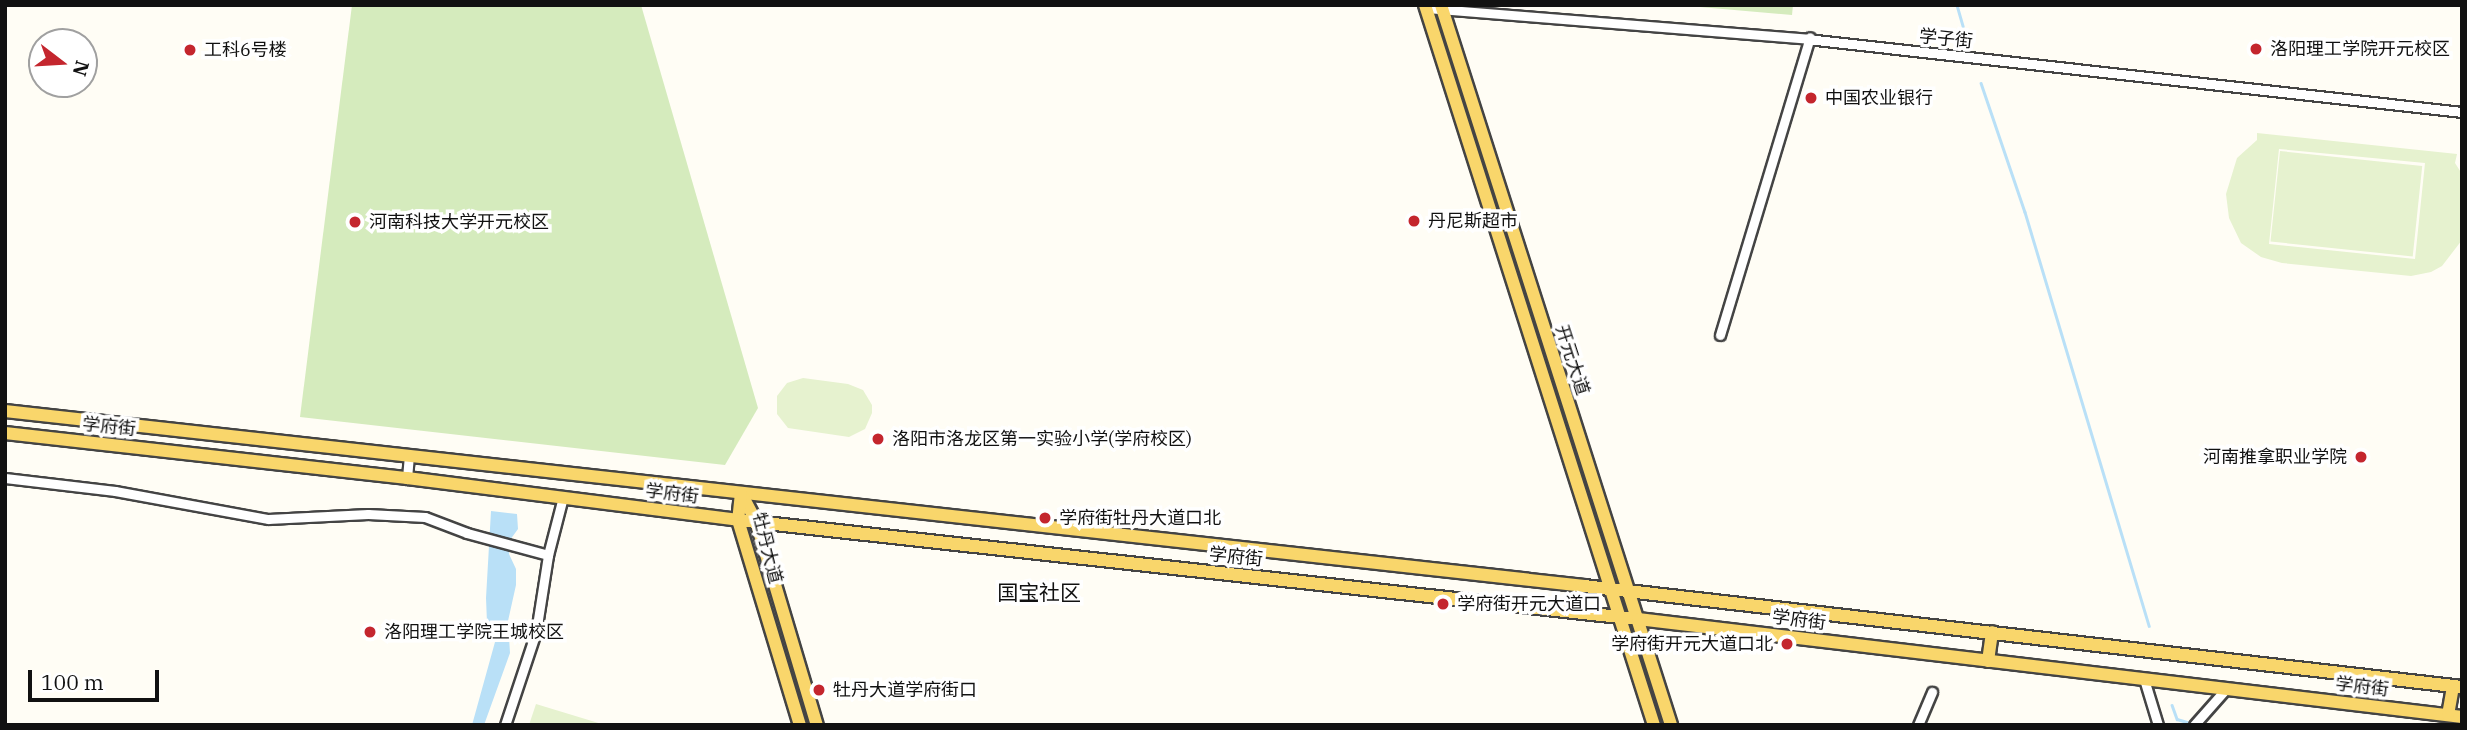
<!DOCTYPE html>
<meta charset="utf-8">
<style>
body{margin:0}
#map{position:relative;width:2467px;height:730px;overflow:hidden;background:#fffdf5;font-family:"IBM Plex Serif","Noto Sans SC",serif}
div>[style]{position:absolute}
.green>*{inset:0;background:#d5ebbd}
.pitch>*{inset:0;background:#e6f2cf;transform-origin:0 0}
.water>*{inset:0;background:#b9e0f7}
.stream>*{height:2.5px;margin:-1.25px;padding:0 1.25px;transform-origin:1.25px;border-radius:1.25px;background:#b9e0f7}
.roads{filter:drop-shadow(2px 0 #444) drop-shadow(-2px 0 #444) drop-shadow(0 2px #444) drop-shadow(0 -2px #444)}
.minor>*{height:9px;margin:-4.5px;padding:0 4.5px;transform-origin:4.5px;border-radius:4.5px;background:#fff}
.major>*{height:12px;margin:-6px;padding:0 6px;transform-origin:6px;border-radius:6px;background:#f9d66b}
.dots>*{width:19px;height:19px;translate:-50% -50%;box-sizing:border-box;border:4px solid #fff;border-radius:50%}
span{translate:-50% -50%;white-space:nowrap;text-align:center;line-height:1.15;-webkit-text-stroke:7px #fff;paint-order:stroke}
.street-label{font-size:18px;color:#111}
.poi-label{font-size:18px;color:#111}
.left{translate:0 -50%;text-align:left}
.right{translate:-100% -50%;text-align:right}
.quarter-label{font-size:21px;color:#111}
.frame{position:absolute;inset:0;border:7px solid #111;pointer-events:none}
.north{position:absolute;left:28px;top:28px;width:70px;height:70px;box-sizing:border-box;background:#fff;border:2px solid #a0a0a0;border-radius:50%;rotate:107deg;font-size:19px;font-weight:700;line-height:28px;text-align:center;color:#111}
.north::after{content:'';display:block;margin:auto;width:24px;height:32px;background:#c4262e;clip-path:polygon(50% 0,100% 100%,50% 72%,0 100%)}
.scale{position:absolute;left:28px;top:670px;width:131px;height:32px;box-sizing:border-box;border:4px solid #111;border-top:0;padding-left:9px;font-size:21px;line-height:24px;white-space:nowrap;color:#111;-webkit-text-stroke:5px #fff;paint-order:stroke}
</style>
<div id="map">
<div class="green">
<i style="clip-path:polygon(352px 5px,641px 5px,758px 408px,725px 465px,300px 417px)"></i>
<i style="clip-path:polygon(1677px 5px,1793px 5px,1792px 15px)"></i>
</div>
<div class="pitch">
<i style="clip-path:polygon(evenodd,2257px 133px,2457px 154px,2455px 163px,2462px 174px,2462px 240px,2442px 266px,2431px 272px,2411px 276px,2282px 263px,2261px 257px,2241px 243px,2229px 218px,2226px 194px,2237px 158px,2257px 140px,2257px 133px,2279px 149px,2425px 163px,2415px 259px,2269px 244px,2279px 149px)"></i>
<i style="left:2280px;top:151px;width:143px;height:91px;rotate:6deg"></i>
<i style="clip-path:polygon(803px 378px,848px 384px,863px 390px,872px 405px,872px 413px,865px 429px,849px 437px,788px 428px,777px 414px,777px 396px,787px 383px)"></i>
<i style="clip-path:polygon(536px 704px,605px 725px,529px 725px)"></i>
</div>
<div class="water">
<i style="clip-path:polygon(491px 511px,517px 514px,518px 529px,510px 540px,509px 554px,516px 569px,516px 585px,508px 621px,510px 653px,484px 725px,472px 725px,495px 642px,487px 623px,486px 598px)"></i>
</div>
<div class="stream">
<i style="left:1957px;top:5px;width:22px;rotate:74deg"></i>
<i style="left:1981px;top:83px;width:136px;rotate:71.2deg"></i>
<i style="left:2025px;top:212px;width:432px;rotate:73.3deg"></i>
<i style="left:2172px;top:705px;width:15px;rotate:70deg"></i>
<i style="left:2177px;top:719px;width:10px;rotate:17deg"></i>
<i style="left:2217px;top:725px;width:1px"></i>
</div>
<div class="roads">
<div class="minor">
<i style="left:1425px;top:8px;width:383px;rotate:4.6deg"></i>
<i style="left:1807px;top:39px;width:659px;rotate:6.36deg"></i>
<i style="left:1720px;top:335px;width:311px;rotate:-73.2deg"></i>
<i style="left:5px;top:478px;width:111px;rotate:6.7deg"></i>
<i style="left:115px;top:491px;width:156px;rotate:10.4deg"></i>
<i style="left:268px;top:519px;width:100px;rotate:-2.9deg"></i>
<i style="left:368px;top:514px;width:57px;rotate:3deg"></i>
<i style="left:425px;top:517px;width:45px;rotate:20.9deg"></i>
<i style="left:467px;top:533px;width:84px;rotate:15.2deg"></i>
<i style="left:407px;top:478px;width:23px;rotate:-85deg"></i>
<i style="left:2144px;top:679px;width:48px;rotate:73.1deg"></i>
<i style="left:505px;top:725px;width:98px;rotate:-71.6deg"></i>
<i style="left:536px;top:632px;width:78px;rotate:-81.1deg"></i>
<i style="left:548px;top:555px;width:60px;rotate:-75.5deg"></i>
<i style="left:1918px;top:725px;width:36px;rotate:-67deg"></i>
<i style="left:2194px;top:725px;width:48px;rotate:-48.4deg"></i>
</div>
<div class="major">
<i style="left:1425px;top:5px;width:756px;rotate:72.36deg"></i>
<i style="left:1441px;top:5px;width:756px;rotate:72.28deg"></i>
<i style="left:5px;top:411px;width:1589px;rotate:6.32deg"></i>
<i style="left:1584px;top:586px;width:884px;rotate:6.56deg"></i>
<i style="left:5px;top:433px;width:405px;rotate:6.4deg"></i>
<i style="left:407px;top:478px;width:334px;rotate:7.2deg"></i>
<i style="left:738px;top:520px;width:905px;rotate:6.28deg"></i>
<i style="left:1638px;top:619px;width:830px;rotate:6.78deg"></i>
<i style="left:741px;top:493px;width:32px;rotate:62deg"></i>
<i style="left:756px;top:521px;width:213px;rotate:73.4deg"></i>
<i style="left:741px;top:493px;width:27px;rotate:96deg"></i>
<i style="left:738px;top:520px;width:214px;rotate:73.2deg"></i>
<i style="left:1988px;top:661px;width:29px;rotate:-82deg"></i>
<i style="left:2448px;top:715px;width:29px;rotate:-80deg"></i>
</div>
</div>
<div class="dots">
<i style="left:2256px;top:49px;background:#c4262e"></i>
<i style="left:190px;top:50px;background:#c4262e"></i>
<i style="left:1811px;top:98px;background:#c4262e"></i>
<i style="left:1414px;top:221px;background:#c4262e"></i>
<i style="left:355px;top:222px;background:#c4262e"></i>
<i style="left:878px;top:439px;background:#c4262e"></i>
<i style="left:2361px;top:457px;background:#c4262e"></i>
<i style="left:1045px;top:518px;background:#c4262e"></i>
<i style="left:1443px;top:604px;background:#c4262e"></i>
<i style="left:370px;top:632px;background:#c4262e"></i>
<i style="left:1787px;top:644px;background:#c4262e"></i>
<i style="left:819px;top:690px;background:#c4262e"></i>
</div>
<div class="street-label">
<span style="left:1946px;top:39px;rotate:6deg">学子街</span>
<span style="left:1572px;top:360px;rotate:72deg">开元大道</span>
<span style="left:109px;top:427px;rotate:6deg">学府街</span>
<span style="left:672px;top:494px;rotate:7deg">学府街</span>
<span style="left:767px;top:548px;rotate:76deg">牡丹大道</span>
<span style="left:1236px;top:557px;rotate:6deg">学府街</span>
<span style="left:1799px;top:620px;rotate:7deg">学府街</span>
<span style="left:2362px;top:687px;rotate:7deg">学府街</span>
</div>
<div class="poi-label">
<span class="left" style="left:2270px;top:49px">洛阳理工学院开元校区</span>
<span class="left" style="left:204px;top:50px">工科6号楼</span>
<span class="left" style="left:1825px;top:98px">中国农业银行</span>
<span class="left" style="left:1428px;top:221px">丹尼斯超市</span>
<span class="left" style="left:369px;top:222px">河南科技大学开元校区</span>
<span class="left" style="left:892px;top:439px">洛阳市洛龙区第一实验小学(学府校区)</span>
<span class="right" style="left:2347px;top:457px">河南推拿职业学院</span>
<span class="left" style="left:1059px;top:518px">学府街牡丹大道口北</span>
<span class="left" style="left:1457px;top:604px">学府街开元大道口</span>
<span class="left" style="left:384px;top:632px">洛阳理工学院王城校区</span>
<span class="right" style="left:1773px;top:644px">学府街开元大道口北</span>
<span class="left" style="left:833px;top:690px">牡丹大道学府街口</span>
</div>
<div class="quarter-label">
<span style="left:1039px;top:592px">国宝社区</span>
</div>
<div class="frame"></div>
<div class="north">N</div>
<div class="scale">100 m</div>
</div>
